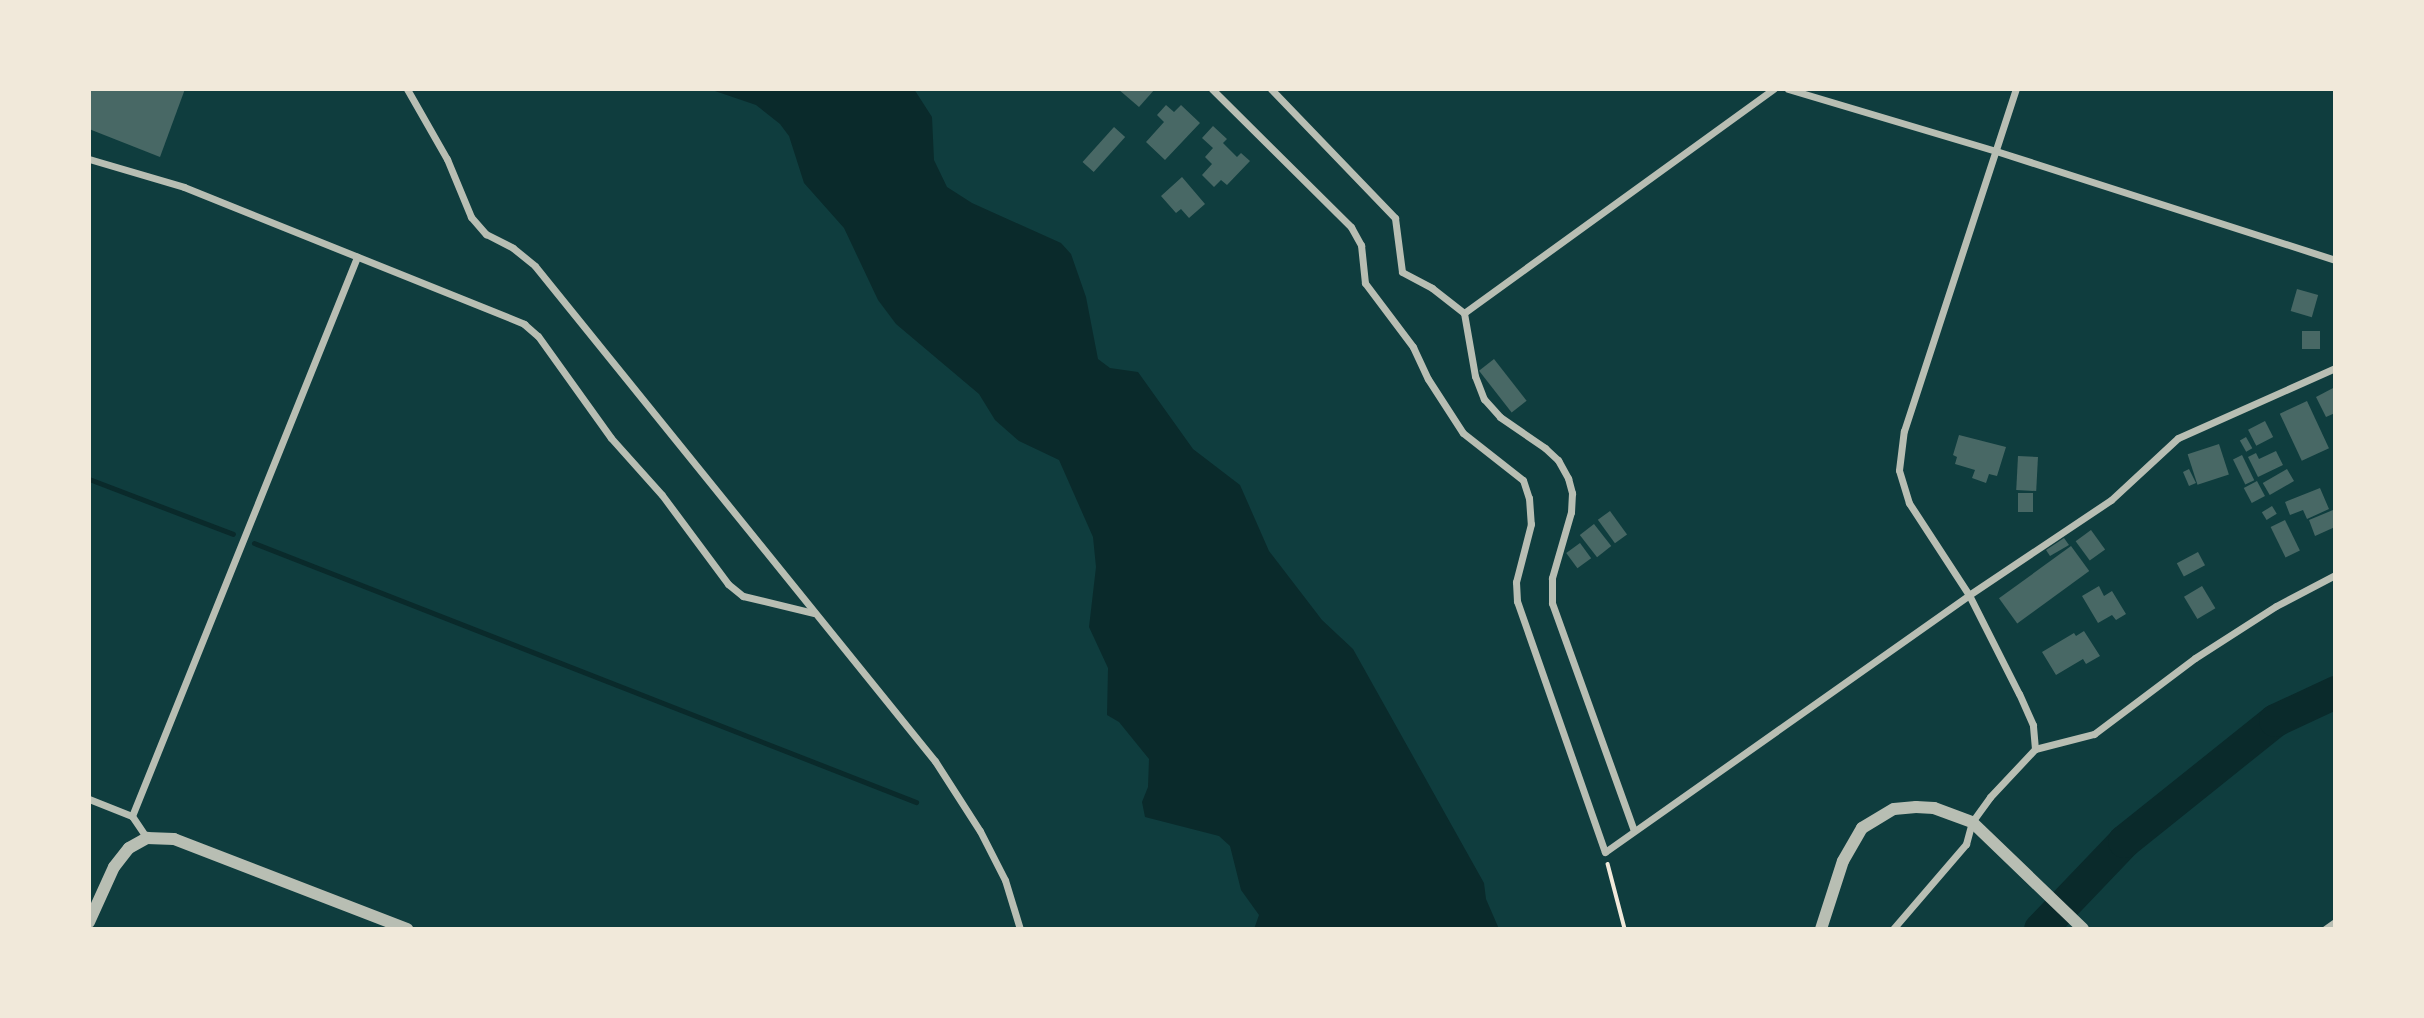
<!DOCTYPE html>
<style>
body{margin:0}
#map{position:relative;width:2424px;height:1018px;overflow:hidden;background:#0f3d3e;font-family:Barlow,sans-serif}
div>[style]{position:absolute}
.water>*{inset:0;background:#0a2a2b}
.stream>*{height:5px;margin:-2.5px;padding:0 2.5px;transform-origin:2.5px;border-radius:2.5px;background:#0a2a2b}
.river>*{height:33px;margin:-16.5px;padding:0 16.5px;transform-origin:16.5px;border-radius:16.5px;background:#0a2a2b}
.building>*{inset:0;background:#486865;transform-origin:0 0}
.path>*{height:3.5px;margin:-1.75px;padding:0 1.75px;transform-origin:1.75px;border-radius:1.75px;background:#f1e9da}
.minor>*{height:7px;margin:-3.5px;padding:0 3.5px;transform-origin:3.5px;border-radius:3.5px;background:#b8beb3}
.tertiary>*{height:12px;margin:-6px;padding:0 6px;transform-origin:6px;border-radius:6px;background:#b8beb3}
span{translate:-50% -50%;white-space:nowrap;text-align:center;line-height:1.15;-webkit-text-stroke:7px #f1e9da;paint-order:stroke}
.frame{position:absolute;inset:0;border:91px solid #f1e9da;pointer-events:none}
</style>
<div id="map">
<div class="water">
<i style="clip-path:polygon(709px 89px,914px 89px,932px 117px,934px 160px,947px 187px,972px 203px,1061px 243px,1071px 254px,1086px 297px,1098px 359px,1110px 368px,1138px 372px,1193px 449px,1240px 485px,1269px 551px,1322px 620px,1353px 649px,1484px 883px,1486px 899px,1499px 929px,1254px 929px,1259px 915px,1241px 890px,1230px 846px,1219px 836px,1145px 817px,1142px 802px,1148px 787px,1149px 759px,1119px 722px,1107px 715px,1108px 668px,1089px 627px,1096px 567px,1093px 537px,1059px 460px,1019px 441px,995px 420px,979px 394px,896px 324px,878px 300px,844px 228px,804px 183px,789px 136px,780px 124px,756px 105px)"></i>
</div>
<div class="stream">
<i style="left:89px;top:479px;width:154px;rotate:20.9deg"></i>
<i style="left:254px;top:543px;width:711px;rotate:21.37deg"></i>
</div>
<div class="river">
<i style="left:2040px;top:929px;width:122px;rotate:-46.3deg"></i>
<i style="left:2124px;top:841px;width:193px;rotate:-38.7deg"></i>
<i style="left:2275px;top:720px;width:66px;rotate:-25deg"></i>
</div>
<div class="building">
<i style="clip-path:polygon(89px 89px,185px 89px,160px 157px,89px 129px)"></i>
<i style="clip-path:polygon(1118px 89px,1155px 89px,1139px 107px)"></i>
<i style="clip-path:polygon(1166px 105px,1174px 112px,1181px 105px,1200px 123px,1165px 160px,1146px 142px,1164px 122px,1157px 115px)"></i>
<i style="clip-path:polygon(1213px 126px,1227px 139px,1223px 143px,1237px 157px,1241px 153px,1250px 161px,1227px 185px,1221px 180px,1214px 187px,1202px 175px,1212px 164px,1205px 157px,1213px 148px,1202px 138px)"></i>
<i style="left:1114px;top:127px;width:15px;height:47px;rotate:42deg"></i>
<i style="clip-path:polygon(1182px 177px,1205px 204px,1189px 218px,1181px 209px,1176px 213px,1161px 196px)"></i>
<i style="left:2297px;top:289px;width:22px;height:23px;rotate:16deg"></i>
<i style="left:2302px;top:331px;width:18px;height:18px"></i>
<i style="left:1494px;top:359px;width:53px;height:19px;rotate:52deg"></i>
<i style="clip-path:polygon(2335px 387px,2335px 413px,2326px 417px,2316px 397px)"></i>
<i style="left:2307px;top:401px;width:52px;height:30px;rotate:65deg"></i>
<i style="left:2265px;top:421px;width:18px;height:19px;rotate:63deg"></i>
<i style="clip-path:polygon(1959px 435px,2006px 447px,1997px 476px,1989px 474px,1986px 483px,1972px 478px,1975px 470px,1955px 464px,1957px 457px,1953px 455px)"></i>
<i style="left:2246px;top:437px;width:13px;height:7px;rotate:61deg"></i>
<i style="left:2219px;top:444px;width:32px;height:33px;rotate:72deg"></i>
<i style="clip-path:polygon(2276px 451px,2283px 465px,2258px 477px,2248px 457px,2256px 453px,2259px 459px)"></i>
<i style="left:2242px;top:455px;width:28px;height:10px;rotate:64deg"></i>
<i style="left:2018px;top:456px;width:20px;height:34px;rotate:3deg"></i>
<i style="clip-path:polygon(2189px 469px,2196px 483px,2189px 486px,2183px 472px)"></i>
<i style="left:2287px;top:469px;width:14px;height:28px;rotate:60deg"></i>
<i style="left:2257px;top:481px;width:17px;height:15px;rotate:62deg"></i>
<i style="clip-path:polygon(2320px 488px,2329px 509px,2307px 519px,2303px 510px,2290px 515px,2285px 502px)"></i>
<i style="left:2018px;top:493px;width:15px;height:19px"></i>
<i style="left:2272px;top:506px;width:9px;height:12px;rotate:58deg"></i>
<i style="clip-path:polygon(2333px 510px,2335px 527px,2315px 536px,2309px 520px)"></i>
<i style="left:1610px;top:511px;width:29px;height:15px;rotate:54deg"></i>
<i style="left:2285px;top:520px;width:34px;height:16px;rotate:64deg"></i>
<i style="left:1594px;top:524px;width:28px;height:18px;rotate:52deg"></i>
<i style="left:2091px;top:530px;width:24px;height:19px;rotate:54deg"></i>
<i style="clip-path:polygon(2064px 538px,2069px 545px,2050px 556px,2046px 550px)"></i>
<i style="left:1580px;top:543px;width:19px;height:17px;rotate:54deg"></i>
<i style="left:2071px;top:546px;width:31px;height:89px;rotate:54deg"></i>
<i style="left:2198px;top:552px;width:15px;height:24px;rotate:62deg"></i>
<i style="clip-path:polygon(2099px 586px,2104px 596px,2112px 591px,2126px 614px,2116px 620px,2112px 615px,2098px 623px,2082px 596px)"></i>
<i style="left:2202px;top:586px;width:26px;height:21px;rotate:59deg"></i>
<i style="clip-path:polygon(2084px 631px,2100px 656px,2086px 664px,2083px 659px,2056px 675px,2042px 652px,2074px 633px,2076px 636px)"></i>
</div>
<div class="path">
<i style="left:1608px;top:864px;width:67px;rotate:75.3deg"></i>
</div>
<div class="minor">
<i style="left:407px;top:89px;width:81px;rotate:60.3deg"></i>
<i style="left:447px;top:159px;width:63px;rotate:67.5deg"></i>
<i style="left:471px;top:217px;width:23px;rotate:49deg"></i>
<i style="left:486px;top:234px;width:30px;rotate:27deg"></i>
<i style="left:513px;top:248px;width:28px;rotate:39deg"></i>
<i style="left:535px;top:266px;width:636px;rotate:51.06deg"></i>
<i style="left:935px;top:761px;width:83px;rotate:57.3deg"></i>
<i style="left:980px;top:831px;width:55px;rotate:63deg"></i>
<i style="left:1005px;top:880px;width:51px;rotate:73deg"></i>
<i style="left:1212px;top:89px;width:196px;rotate:44.8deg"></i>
<i style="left:1351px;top:227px;width:21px;rotate:61deg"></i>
<i style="left:1361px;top:245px;width:38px;rotate:84deg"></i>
<i style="left:1365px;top:283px;width:80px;rotate:53.1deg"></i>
<i style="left:1413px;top:347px;width:35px;rotate:65deg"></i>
<i style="left:1428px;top:379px;width:64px;rotate:57.1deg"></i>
<i style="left:1463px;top:433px;width:76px;rotate:38.1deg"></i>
<i style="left:1523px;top:480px;width:19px;rotate:72deg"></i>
<i style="left:1529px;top:498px;width:26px;rotate:86deg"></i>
<i style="left:1531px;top:524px;width:60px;rotate:104.5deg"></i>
<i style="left:1516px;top:582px;width:19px;rotate:87deg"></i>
<i style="left:1517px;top:601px;width:266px;rotate:70.7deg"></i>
<i style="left:1605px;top:852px;width:446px;rotate:-35.2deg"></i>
<i style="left:1969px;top:595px;width:171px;rotate:-33.8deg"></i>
<i style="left:2111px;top:500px;width:91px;rotate:-42.8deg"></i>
<i style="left:2178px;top:438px;width:172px;rotate:-24deg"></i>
<i style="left:1271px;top:89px;width:179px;rotate:46.1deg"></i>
<i style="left:1395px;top:218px;width:54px;rotate:82.6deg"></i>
<i style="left:1402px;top:272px;width:34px;rotate:28deg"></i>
<i style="left:1432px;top:288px;width:41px;rotate:38deg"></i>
<i style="left:1464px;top:313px;width:64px;rotate:80.1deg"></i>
<i style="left:1475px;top:376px;width:25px;rotate:69deg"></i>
<i style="left:1484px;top:399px;width:24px;rotate:48deg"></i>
<i style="left:1500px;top:417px;width:55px;rotate:34.6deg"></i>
<i style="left:1545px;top:448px;width:18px;rotate:43deg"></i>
<i style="left:1558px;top:460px;width:21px;rotate:61deg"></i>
<i style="left:1568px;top:478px;width:16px;rotate:75deg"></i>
<i style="left:1572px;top:493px;width:19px;rotate:93deg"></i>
<i style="left:1571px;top:512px;width:69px;rotate:106.1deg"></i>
<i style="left:1552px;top:578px;width:25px;rotate:90deg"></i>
<i style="left:1552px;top:603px;width:242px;rotate:70.2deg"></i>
<i style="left:1788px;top:89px;width:217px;rotate:16.6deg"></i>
<i style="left:1996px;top:151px;width:356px;rotate:17.8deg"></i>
<i style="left:89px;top:159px;width:99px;rotate:16.4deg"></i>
<i style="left:184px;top:187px;width:367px;rotate:21.9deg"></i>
<i style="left:524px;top:324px;width:18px;rotate:41deg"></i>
<i style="left:538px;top:336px;width:125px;rotate:54.4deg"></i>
<i style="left:611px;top:438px;width:76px;rotate:48.2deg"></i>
<i style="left:662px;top:495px;width:111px;rotate:53.4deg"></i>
<i style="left:728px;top:584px;width:19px;rotate:39deg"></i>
<i style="left:743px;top:596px;width:73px;rotate:13.5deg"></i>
<i style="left:1464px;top:313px;width:382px;rotate:-35.9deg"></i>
<i style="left:2035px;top:749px;width:61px;rotate:-14.3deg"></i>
<i style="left:2094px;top:734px;width:126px;rotate:-37deg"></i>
<i style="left:2195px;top:658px;width:96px;rotate:-32.7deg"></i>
<i style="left:2276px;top:606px;width:67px;rotate:-27.7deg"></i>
<i style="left:89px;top:799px;width:46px;rotate:21.6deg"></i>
<i style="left:132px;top:816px;width:27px;rotate:56deg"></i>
<i style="left:132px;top:816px;width:603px;rotate:-68.07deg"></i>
<i style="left:1893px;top:929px;width:112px;rotate:-49.3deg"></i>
<i style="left:1966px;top:844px;width:23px;rotate:-75deg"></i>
<i style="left:1972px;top:822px;width:31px;rotate:-54deg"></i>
<i style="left:1990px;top:797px;width:66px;rotate:-46.8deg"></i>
<i style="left:2035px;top:749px;width:24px;rotate:-95deg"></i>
<i style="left:2033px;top:725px;width:34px;rotate:-114deg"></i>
<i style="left:2019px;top:694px;width:111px;rotate:-116.8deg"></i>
<i style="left:1969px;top:595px;width:110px;rotate:-123.1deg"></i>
<i style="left:1909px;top:503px;width:34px;rotate:-107deg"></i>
<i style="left:1899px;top:470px;width:39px;rotate:-83deg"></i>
<i style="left:1904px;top:431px;width:360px;rotate:-71.9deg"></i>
<i style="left:2325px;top:929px;width:12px;rotate:-35deg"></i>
</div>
<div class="tertiary">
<i style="left:89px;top:922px;width:60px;rotate:-65.6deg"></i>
<i style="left:114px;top:867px;width:24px;rotate:-52deg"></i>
<i style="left:129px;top:848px;width:21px;rotate:-29deg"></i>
<i style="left:147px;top:838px;width:27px;rotate:2deg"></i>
<i style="left:174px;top:839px;width:250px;rotate:21.1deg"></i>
<i style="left:1821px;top:929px;width:71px;rotate:-72.1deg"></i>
<i style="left:1843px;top:861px;width:38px;rotate:-60deg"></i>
<i style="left:1862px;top:828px;width:37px;rotate:-31deg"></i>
<i style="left:1894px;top:809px;width:22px;rotate:-5deg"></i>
<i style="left:1916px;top:807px;width:18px;rotate:3deg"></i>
<i style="left:1934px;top:808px;width:40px;rotate:20.2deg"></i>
<i style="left:1972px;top:822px;width:154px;rotate:43.9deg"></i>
</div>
<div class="frame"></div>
</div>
